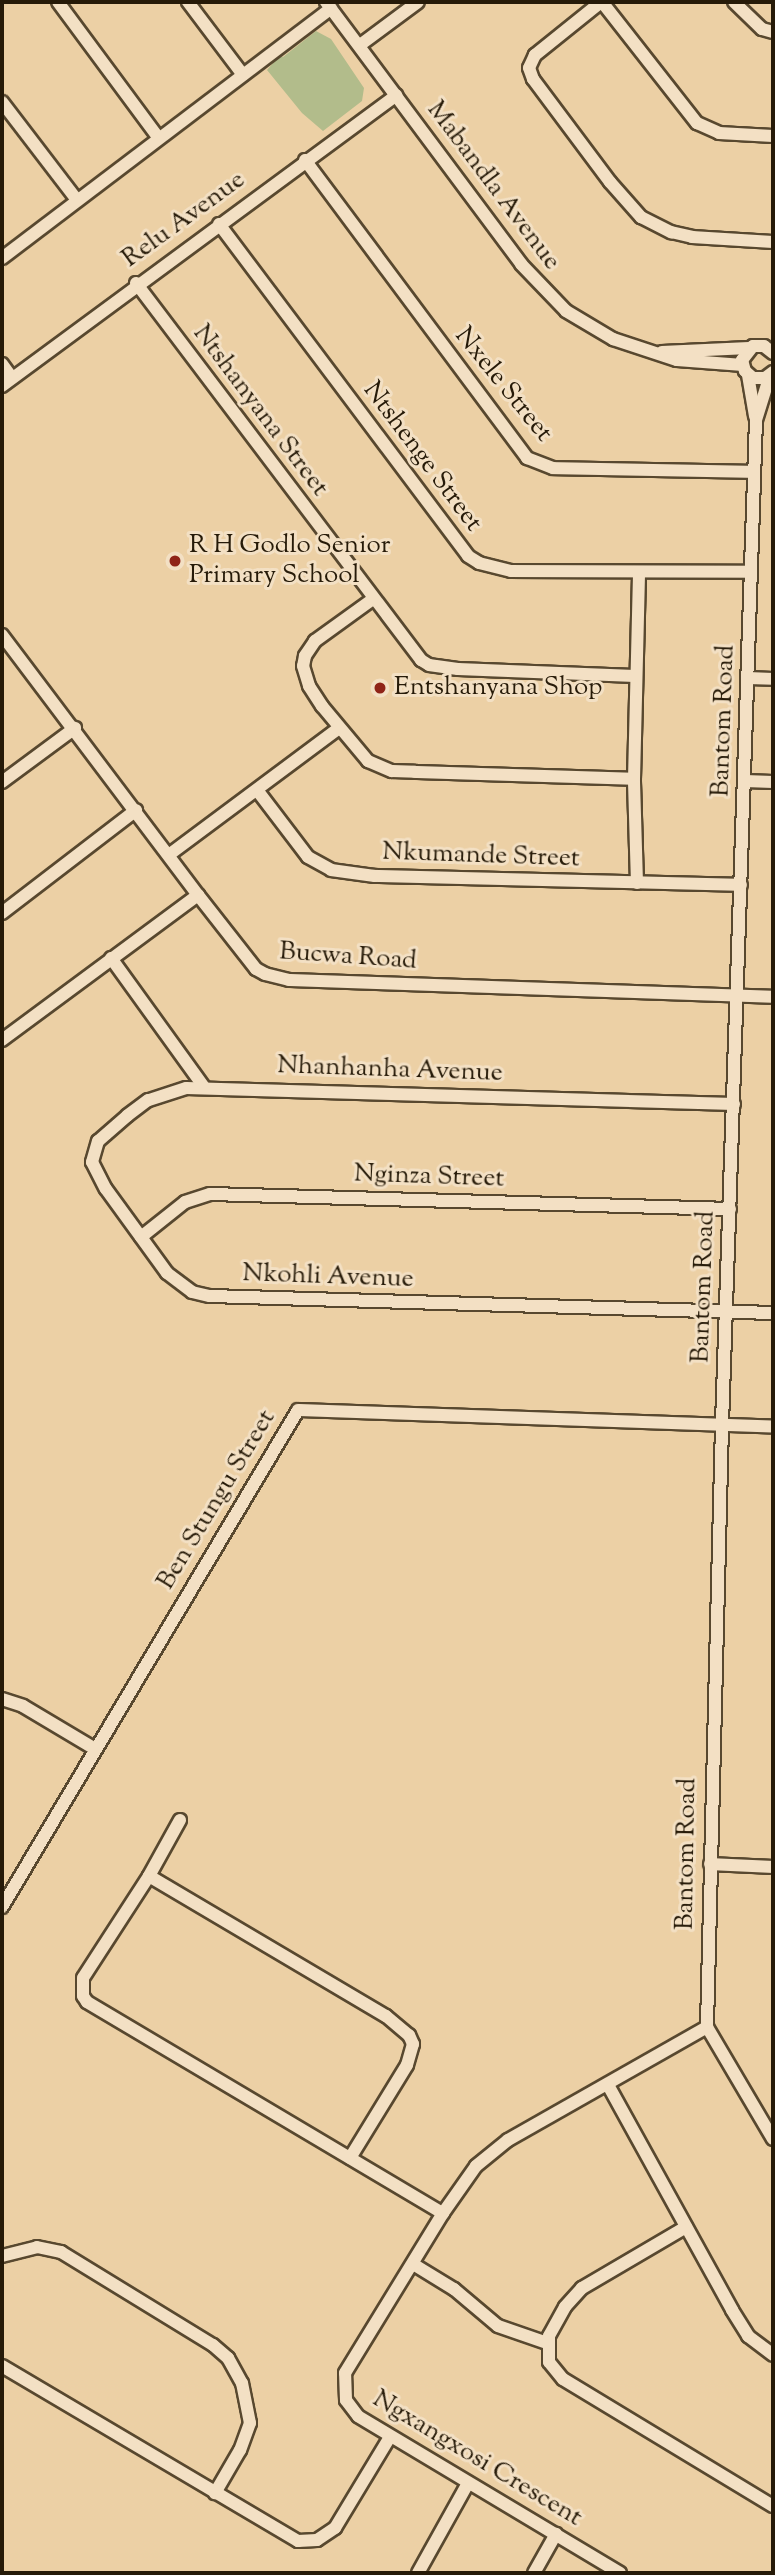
<!DOCTYPE html>
<style>
body{margin:0}
#map{position:relative;width:775px;height:2575px;overflow:hidden;background:#ecd0a5;font-family:"Sorts Mill Goudy",serif}
div>[style]{position:absolute}
.green>*{inset:0;background:#b2bc8b}
.roads{filter:drop-shadow(2px 0 #58482f) drop-shadow(-2px 0 #58482f) drop-shadow(0 2px #58482f) drop-shadow(0 -2px #58482f)}
.minor>*{height:12px;margin:-6px;padding:0 6px;transform-origin:6px;border-radius:6px;background:#f3e0c4}
.dots>*{width:19px;height:19px;translate:-50% -50%;box-sizing:border-box;border:4px solid #f3e0c4;border-radius:50%}
span{translate:-50% -50%;white-space:nowrap;text-align:center;line-height:1.15;-webkit-text-stroke:6px #f3e0c4;paint-order:stroke}
.street-label{font-size:26px;color:#261a08}
.poi-label{font-size:26px;color:#261a08}
.left{translate:0 -50%;text-align:left}
.frame{position:absolute;inset:0;border:4px solid #261a08;pointer-events:none}
</style>
<div id="map">
<div class="green">
<i style="clip-path:polygon(316px 31px,331px 39px,364px 88px,362px 101px,323px 131px,302px 113px,267px 70px,280px 55px,283px 57px)"></i>
</div>
<div class="roads">
<div class="minor">
<i style="left:58px;top:2px;width:168px;rotate:53.5deg"></i>
<i style="left:188px;top:2px;width:91px;rotate:53deg"></i>
<i style="left:326px;top:2px;width:327px;rotate:53.3deg"></i>
<i style="left:521px;top:264px;width:65px;rotate:46.2deg"></i>
<i style="left:566px;top:311px;width:55px;rotate:30.8deg"></i>
<i style="left:613px;top:339px;width:67px;rotate:18.2deg"></i>
<i style="left:677px;top:360px;width:66px;rotate:4.3deg"></i>
<i style="left:601px;top:2px;width:85px;rotate:141.2deg"></i>
<i style="left:535px;top:55px;width:14px;rotate:115deg"></i>
<i style="left:529px;top:68px;width:12px;rotate:70deg"></i>
<i style="left:533px;top:79px;width:129px;rotate:53.2deg"></i>
<i style="left:610px;top:182px;width:47px;rotate:48.5deg"></i>
<i style="left:641px;top:217px;width:34px;rotate:27deg"></i>
<i style="left:671px;top:232px;width:22px;rotate:13deg"></i>
<i style="left:692px;top:237px;width:81px;rotate:3.5deg"></i>
<i style="left:602px;top:2px;width:154px;rotate:51.9deg"></i>
<i style="left:697px;top:123px;width:24px;rotate:24deg"></i>
<i style="left:719px;top:133px;width:54px;rotate:3.2deg"></i>
<i style="left:734px;top:2px;width:39px;rotate:44deg"></i>
<i style="left:762px;top:29px;width:11px;rotate:15deg"></i>
<i style="left:360px;top:45px;width:72px;rotate:-36.6deg"></i>
<i style="left:2px;top:102px;width:123px;rotate:52.6deg"></i>
<i style="left:305px;top:160px;width:372px;rotate:53.3deg"></i>
<i style="left:527px;top:458px;width:28px;rotate:21deg"></i>
<i style="left:553px;top:468px;width:201px;rotate:1.1deg"></i>
<i style="left:219px;top:224px;width:415px;rotate:53.1deg"></i>
<i style="left:468px;top:556px;width:13px;rotate:32deg"></i>
<i style="left:479px;top:563px;width:33px;rotate:14deg"></i>
<i style="left:511px;top:571px;width:240px;rotate:0.2deg"></i>
<i style="left:2px;top:258px;width:413px;rotate:-37.2deg"></i>
<i style="left:136px;top:283px;width:473px;rotate:52.9deg"></i>
<i style="left:421px;top:660px;width:9px;rotate:32deg"></i>
<i style="left:429px;top:665px;width:29px;rotate:8deg"></i>
<i style="left:458px;top:669px;width:177px;rotate:2.3deg"></i>
<i style="left:662px;top:352px;width:87px;rotate:-2.6deg"></i>
<i style="left:773px;top:353px;width:11px;rotate:-142deg"></i>
<i style="left:764px;top:346px;width:11px;rotate:180deg"></i>
<i style="left:753px;top:346px;width:18px;rotate:128deg"></i>
<i style="left:742px;top:360px;width:11px;rotate:75deg"></i>
<i style="left:745px;top:371px;width:11px;rotate:41deg"></i>
<i style="left:753px;top:378px;width:12px"></i>
<i style="left:765px;top:378px;width:10px;rotate:-37deg"></i>
<i style="left:2px;top:364px;width:17px;rotate:54deg"></i>
<i style="left:748px;top:375px;width:42px;rotate:80.3deg"></i>
<i style="left:770px;top:375px;width:47px;rotate:107.3deg"></i>
<i style="left:756px;top:420px;width:1006px;rotate:91.94deg"></i>
<i style="left:722px;top:1425px;width:602px;rotate:91.43deg"></i>
<i style="left:707px;top:2027px;width:130px;rotate:59.5deg"></i>
<i style="left:2px;top:386px;width:490px;rotate:-36.4deg"></i>
<i style="left:373px;top:599px;width:72px;rotate:144.1deg"></i>
<i style="left:315px;top:641px;width:18px;rotate:124deg"></i>
<i style="left:305px;top:656px;width:10px;rotate:101deg"></i>
<i style="left:303px;top:666px;width:21px;rotate:73deg"></i>
<i style="left:309px;top:686px;width:24px;rotate:57deg"></i>
<i style="left:322px;top:706px;width:72px;rotate:50.1deg"></i>
<i style="left:368px;top:761px;width:26px;rotate:23deg"></i>
<i style="left:392px;top:771px;width:23px;rotate:2deg"></i>
<i style="left:415px;top:772px;width:219px;rotate:1.8deg"></i>
<i style="left:2px;top:635px;width:326px;rotate:53deg"></i>
<i style="left:198px;top:895px;width:94px;rotate:51.9deg"></i>
<i style="left:256px;top:969px;width:10px;rotate:29deg"></i>
<i style="left:265px;top:974px;width:25px;rotate:14deg"></i>
<i style="left:289px;top:980px;width:484px;rotate:2deg"></i>
<i style="left:748px;top:678px;width:25px;rotate:2deg"></i>
<i style="left:745px;top:781px;width:28px;rotate:2deg"></i>
<i style="left:2px;top:782px;width:91px;rotate:-36.5deg"></i>
<i style="left:257px;top:790px;width:84px;rotate:52.7deg"></i>
<i style="left:308px;top:857px;width:26px;rotate:29deg"></i>
<i style="left:331px;top:870px;width:44px;rotate:7.8deg"></i>
<i style="left:375px;top:876px;width:366px;rotate:1.4deg"></i>
<i style="left:170px;top:854px;width:209px;rotate:-36.7deg"></i>
<i style="left:637px;top:883px;width:104px;rotate:-91.7deg"></i>
<i style="left:634px;top:779px;width:207px;rotate:-88.6deg"></i>
<i style="left:2px;top:913px;width:169px;rotate:-37.5deg"></i>
<i style="left:111px;top:958px;width:159px;rotate:54.2deg"></i>
<i style="left:2px;top:1040px;width:244px;rotate:-36.5deg"></i>
<i style="left:734px;top:1104px;width:548px;rotate:-178.33deg"></i>
<i style="left:186px;top:1088px;width:40px;rotate:162deg"></i>
<i style="left:148px;top:1100px;width:26px;rotate:143deg"></i>
<i style="left:127px;top:1116px;width:38px;rotate:139deg"></i>
<i style="left:98px;top:1141px;width:22px;rotate:106deg"></i>
<i style="left:92px;top:1162px;width:30px;rotate:63deg"></i>
<i style="left:106px;top:1189px;width:104px;rotate:54deg"></i>
<i style="left:167px;top:1273px;width:31px;rotate:37deg"></i>
<i style="left:192px;top:1292px;width:18px;rotate:13deg"></i>
<i style="left:210px;top:1296px;width:563px;rotate:1.73deg"></i>
<i style="left:141px;top:1237px;width:56px;rotate:-38.5deg"></i>
<i style="left:185px;top:1202px;width:26px;rotate:-18deg"></i>
<i style="left:210px;top:1194px;width:520px;rotate:1.65deg"></i>
<i style="left:2px;top:1699px;width:22px;rotate:18deg"></i>
<i style="left:23px;top:1706px;width:84px;rotate:30.8deg"></i>
<i style="left:180px;top:1820px;width:64px;rotate:119deg"></i>
<i style="left:149px;top:1876px;width:121px;rotate:122.9deg"></i>
<i style="left:83px;top:1978px;width:18px;rotate:90deg"></i>
<i style="left:83px;top:1996px;width:7px;rotate:56deg"></i>
<i style="left:87px;top:2002px;width:414px;rotate:30.7deg"></i>
<i style="left:710px;top:1864px;width:63px;rotate:2.7deg"></i>
<i style="left:149px;top:1876px;width:275px;rotate:30.6deg"></i>
<i style="left:386px;top:2016px;width:30px;rotate:40deg"></i>
<i style="left:409px;top:2035px;width:10px;rotate:66deg"></i>
<i style="left:413px;top:2044px;width:22px;rotate:106deg"></i>
<i style="left:407px;top:2065px;width:109px;rotate:121.5deg"></i>
<i style="left:2px;top:1907px;width:578px;rotate:-59.22deg"></i>
<i style="left:298px;top:1410px;width:475px;rotate:2deg"></i>
<i style="left:608px;top:2085px;width:257px;rotate:61.1deg"></i>
<i style="left:732px;top:2310px;width:31px;rotate:58deg"></i>
<i style="left:748px;top:2336px;width:31px;rotate:37deg"></i>
<i style="left:686px;top:2227px;width:121px;rotate:149.6deg"></i>
<i style="left:582px;top:2288px;width:25px;rotate:132deg"></i>
<i style="left:565px;top:2307px;width:33px;rotate:119deg"></i>
<i style="left:549px;top:2336px;width:26px;rotate:90deg"></i>
<i style="left:549px;top:2362px;width:22px;rotate:51deg"></i>
<i style="left:563px;top:2379px;width:245px;rotate:31.2deg"></i>
<i style="left:2px;top:2256px;width:36px;rotate:-14deg"></i>
<i style="left:37px;top:2247px;width:25px;rotate:12deg"></i>
<i style="left:61px;top:2252px;width:178px;rotate:31.5deg"></i>
<i style="left:213px;top:2345px;width:20px;rotate:41deg"></i>
<i style="left:228px;top:2358px;width:29px;rotate:61deg"></i>
<i style="left:242px;top:2383px;width:41px;rotate:78.7deg"></i>
<i style="left:250px;top:2423px;width:29px;rotate:110deg"></i>
<i style="left:240px;top:2450px;width:50px;rotate:120.2deg"></i>
<i style="left:413px;top:2264px;width:48px;rotate:31.4deg"></i>
<i style="left:454px;top:2289px;width:57px;rotate:40.1deg"></i>
<i style="left:498px;top:2326px;width:52px;rotate:19.1deg"></i>
<i style="left:2px;top:2366px;width:344px;rotate:30.6deg"></i>
<i style="left:298px;top:2541px;width:19px;rotate:-3deg"></i>
<i style="left:317px;top:2540px;width:22px;rotate:-34deg"></i>
<i style="left:335px;top:2528px;width:106px;rotate:-58.9deg"></i>
<i style="left:418px;top:2573px;width:103px;rotate:-60.9deg"></i>
<i style="left:534px;top:2573px;width:45px;rotate:-60.6deg"></i>
<i style="left:620px;top:2573px;width:305px;rotate:-149.1deg"></i>
<i style="left:358px;top:2416px;width:20px;rotate:-127deg"></i>
<i style="left:346px;top:2400px;width:27px;rotate:-92deg"></i>
<i style="left:345px;top:2373px;width:188px;rotate:-58.5deg"></i>
<i style="left:443px;top:2213px;width:57px;rotate:-54.9deg"></i>
<i style="left:476px;top:2166px;width:41px;rotate:-39.1deg"></i>
<i style="left:508px;top:2140px;width:229px;rotate:-29.6deg"></i>
</div>
</div>
<div class="dots">
<i style="left:175px;top:561px;background:#8f2418"></i>
<i style="left:380px;top:688px;background:#8f2418"></i>
</div>
<div class="street-label">
<span style="left:493px;top:186px;rotate:53deg">Mabandla Avenue</span>
<span style="left:184px;top:220px;rotate:-36deg">Relu Avenue</span>
<span style="left:503px;top:385px;rotate:51deg">Nxele Street</span>
<span style="left:260px;top:411px;rotate:53deg">Ntshanyana Street</span>
<span style="left:422px;top:457px;rotate:53deg">Ntshenge Street</span>
<span style="left:724px;top:721px;rotate:-88deg">Bantom Road</span>
<span style="left:481px;top:856px;rotate:2deg">Nkumande Street</span>
<span style="left:348px;top:957px;rotate:4deg">Bucwa Road</span>
<span style="left:390px;top:1070px;rotate:2deg">Nhanhanha Avenue</span>
<span style="left:429px;top:1177px;rotate:2deg">Nginza Street</span>
<span style="left:328px;top:1277px;rotate:2deg">Nkohli Avenue</span>
<span style="left:704px;top:1287px;rotate:-88deg">Bantom Road</span>
<span style="left:217px;top:1500px;rotate:-59deg">Ben Stungu Street</span>
<span style="left:687px;top:1854px;rotate:-89deg">Bantom Road</span>
<span style="left:477px;top:2459px;rotate:31deg">Ngxangxosi Crescent</span>
</div>
<div class="poi-label">
<span class="left" style="left:189px;top:561px">R H Godlo Senior<br>Primary School</span>
<span class="left" style="left:394px;top:688px">Entshanyana Shop</span>
</div>
<div class="frame"></div>
</div>
